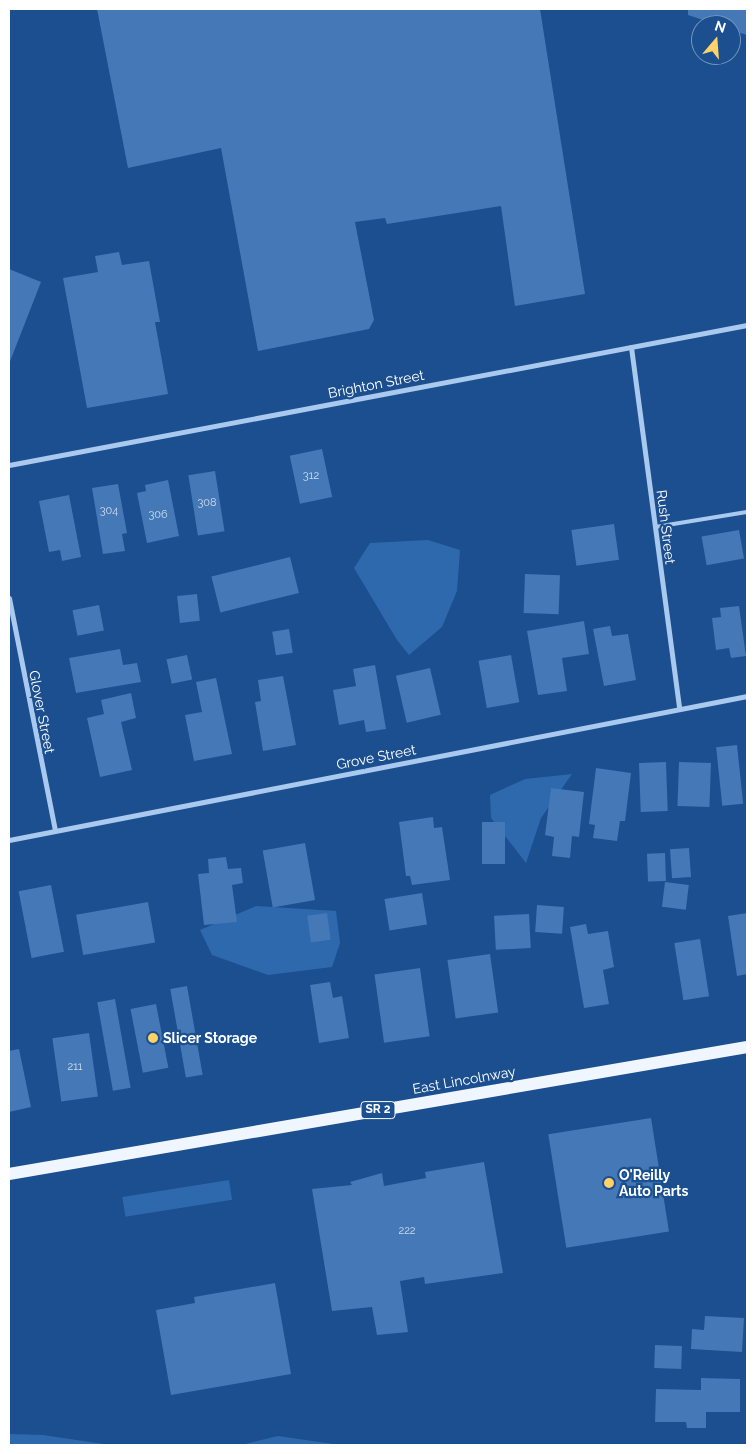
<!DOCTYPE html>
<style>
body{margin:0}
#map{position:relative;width:756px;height:1454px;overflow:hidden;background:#1b4f8f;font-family:Raleway,sans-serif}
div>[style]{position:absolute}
.green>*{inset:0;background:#2e69ad;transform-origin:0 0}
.building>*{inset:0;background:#4478b7;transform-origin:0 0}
.lane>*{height:4px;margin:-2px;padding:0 2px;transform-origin:2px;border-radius:2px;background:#a9c9ee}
.street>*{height:5px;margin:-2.5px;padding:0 2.5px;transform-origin:2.5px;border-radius:2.5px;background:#a9c9ee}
.primary>*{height:12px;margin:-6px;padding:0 6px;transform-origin:6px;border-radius:6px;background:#f0f6ff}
.dots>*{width:14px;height:14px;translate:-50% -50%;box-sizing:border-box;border:2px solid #1b4f8f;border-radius:50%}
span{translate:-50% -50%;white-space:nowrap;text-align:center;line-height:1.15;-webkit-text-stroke:4.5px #1b4f8f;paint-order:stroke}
.number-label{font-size:11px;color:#d0dded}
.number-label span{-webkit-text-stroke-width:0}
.shield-label span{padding:1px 4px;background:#1b4f8f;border:1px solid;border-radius:4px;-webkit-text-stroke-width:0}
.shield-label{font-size:12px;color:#fff;font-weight:700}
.street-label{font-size:14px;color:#fff}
.poi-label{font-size:14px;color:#fff;font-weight:700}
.left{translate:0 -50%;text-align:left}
.frame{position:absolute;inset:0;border:10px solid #fff;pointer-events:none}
.north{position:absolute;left:691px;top:15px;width:50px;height:50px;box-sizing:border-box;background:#1b4f8f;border:1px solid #7695bc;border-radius:50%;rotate:18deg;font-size:14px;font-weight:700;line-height:20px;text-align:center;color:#fff}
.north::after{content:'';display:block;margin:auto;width:18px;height:22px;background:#ffd166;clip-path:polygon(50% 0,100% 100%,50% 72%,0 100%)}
</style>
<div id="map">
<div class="green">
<i style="clip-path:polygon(428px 540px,460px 550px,457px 591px,442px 627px,409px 655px,397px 640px,354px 568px,370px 543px)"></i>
<i style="clip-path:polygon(572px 774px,541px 818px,526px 863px,491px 818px,490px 795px,525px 779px)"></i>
<i style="clip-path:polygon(256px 906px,336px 911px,340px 943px,332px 967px,268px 975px,212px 955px,200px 930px)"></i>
<i style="left:229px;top:1180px;width:20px;height:108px;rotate:81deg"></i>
<i style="clip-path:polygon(9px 1434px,43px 1435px,110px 1445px,9px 1445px)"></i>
<i style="clip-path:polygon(278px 1436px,340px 1445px,241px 1445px)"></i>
</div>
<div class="building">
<i style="clip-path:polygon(97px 9px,540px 9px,585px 294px,515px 306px,501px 206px,387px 224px,385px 218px,355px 222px,374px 320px,369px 329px,258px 351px,221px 148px,128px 168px)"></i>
<i style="clip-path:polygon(688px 9px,747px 9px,747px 35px,731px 30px,731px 25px,718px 25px,688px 15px)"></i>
<i style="clip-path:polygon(119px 252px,122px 265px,149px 261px,160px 322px,155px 322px,168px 394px,87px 408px,63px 278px,98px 272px,95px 256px)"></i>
<i style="clip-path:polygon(9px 269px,41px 282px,9px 364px)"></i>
<i style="left:322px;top:449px;width:49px;height:33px;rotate:78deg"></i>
<i style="left:215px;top:471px;width:61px;height:27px;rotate:81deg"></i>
<i style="clip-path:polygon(168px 480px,179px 536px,147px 543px,137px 493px,146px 491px,145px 485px)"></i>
<i style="clip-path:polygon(118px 484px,127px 533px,122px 534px,125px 551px,103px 554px,92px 488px)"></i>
<i style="clip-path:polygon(69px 495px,81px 557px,62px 561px,60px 550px,49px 552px,39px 501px)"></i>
<i style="left:614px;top:524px;width:36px;height:43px;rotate:82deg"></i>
<i style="left:739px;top:530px;width:29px;height:38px;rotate:80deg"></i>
<i style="left:290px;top:557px;width:37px;height:81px;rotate:76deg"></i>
<i style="left:525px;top:574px;width:35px;height:39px;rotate:2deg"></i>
<i style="left:197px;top:594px;width:27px;height:20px;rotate:84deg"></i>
<i style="left:99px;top:605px;width:26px;height:27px;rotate:79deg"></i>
<i style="clip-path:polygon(739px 606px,746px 656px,731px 658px,729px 648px,716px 650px,712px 618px,721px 617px,720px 608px)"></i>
<i style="clip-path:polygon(584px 621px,589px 654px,562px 658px,567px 691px,538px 695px,527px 631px)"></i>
<i style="clip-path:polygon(610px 626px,612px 636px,628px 634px,636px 680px,604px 686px,593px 629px)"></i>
<i style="left:289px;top:629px;width:24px;height:17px;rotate:81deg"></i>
<i style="clip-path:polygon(120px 649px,123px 665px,137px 663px,141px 682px,76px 693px,69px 658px)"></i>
<i style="left:187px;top:655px;width:25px;height:21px;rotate:78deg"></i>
<i style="left:511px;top:655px;width:48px;height:33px;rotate:80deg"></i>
<i style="clip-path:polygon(375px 665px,386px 729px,366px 732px,364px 720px,339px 725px,333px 690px,356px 686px,353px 669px)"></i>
<i style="left:430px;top:668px;width:48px;height:35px;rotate:77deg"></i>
<i style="clip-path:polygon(283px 676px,296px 745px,263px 751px,255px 702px,261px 701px,258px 680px)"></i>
<i style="clip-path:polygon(216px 678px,232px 754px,194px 761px,185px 715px,202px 712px,196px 682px)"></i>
<i style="clip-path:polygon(131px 693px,136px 718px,121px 722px,132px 770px,100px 777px,87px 718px,104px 714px,101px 700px)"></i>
<i style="left:737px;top:745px;width:59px;height:21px;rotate:84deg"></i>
<i style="left:666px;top:762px;width:49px;height:27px;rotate:88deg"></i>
<i style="left:679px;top:762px;width:32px;height:44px;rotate:2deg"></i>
<i style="clip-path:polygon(596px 768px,631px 773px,625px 821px,620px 821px,617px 841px,593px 838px,595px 825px,589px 824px)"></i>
<i style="clip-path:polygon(551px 788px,584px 792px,579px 837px,572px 836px,570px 858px,552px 856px,554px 837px,545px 835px)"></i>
<i style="clip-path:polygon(433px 817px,434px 828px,442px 827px,450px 880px,412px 885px,410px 876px,406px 876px,399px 822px)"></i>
<i style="left:482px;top:822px;width:23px;height:42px"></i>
<i style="left:305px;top:843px;width:58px;height:43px;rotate:80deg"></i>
<i style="left:689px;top:848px;width:29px;height:19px;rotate:86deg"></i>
<i style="left:665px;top:853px;width:28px;height:18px;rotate:88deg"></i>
<i style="clip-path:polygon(226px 857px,228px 869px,241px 868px,243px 883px,232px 885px,237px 922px,204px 925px,198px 874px,209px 873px,208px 859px)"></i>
<i style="left:665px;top:882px;width:24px;height:25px;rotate:7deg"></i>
<i style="left:51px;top:885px;width:68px;height:33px;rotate:79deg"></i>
<i style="left:422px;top:893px;width:32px;height:38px;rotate:81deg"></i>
<i style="left:148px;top:902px;width:41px;height:73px;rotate:80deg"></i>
<i style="left:537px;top:905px;width:27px;height:27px;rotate:4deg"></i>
<i style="left:327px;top:913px;width:27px;height:20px;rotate:82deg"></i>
<i style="clip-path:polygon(747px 913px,747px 974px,737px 976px,728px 916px)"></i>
<i style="left:529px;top:914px;width:34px;height:35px;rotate:87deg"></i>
<i style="clip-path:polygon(586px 924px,588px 934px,608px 931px,614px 967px,603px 970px,609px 1004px,584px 1008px,570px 927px)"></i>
<i style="left:700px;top:939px;width:58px;height:26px;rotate:81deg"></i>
<i style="left:490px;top:954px;width:59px;height:43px;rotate:82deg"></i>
<i style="left:420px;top:968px;width:69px;height:46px;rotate:82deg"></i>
<i style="clip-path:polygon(330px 982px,333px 998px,342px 996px,349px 1038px,319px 1043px,310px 985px)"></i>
<i style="left:187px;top:986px;width:90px;height:17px;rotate:80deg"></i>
<i style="left:115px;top:999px;width:90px;height:18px;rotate:80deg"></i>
<i style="left:156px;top:1004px;width:65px;height:26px;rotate:79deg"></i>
<i style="left:89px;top:1033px;width:64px;height:37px;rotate:82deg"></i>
<i style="clip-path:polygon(19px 1049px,31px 1107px,9px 1112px,9px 1051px)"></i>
<i style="left:651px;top:1118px;width:115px;height:104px;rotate:81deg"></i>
<i style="clip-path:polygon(484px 1162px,503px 1273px,425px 1284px,424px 1277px,400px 1281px,408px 1332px,377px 1335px,372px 1307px,332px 1311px,312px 1189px,352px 1185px,350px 1182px,382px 1173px,384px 1186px,426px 1178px,425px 1172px)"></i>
<i style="clip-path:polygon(275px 1283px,291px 1374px,171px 1395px,156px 1310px,195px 1303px,194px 1297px)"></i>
<i style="clip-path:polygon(705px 1316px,744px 1318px,742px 1352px,691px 1349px,692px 1329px,704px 1330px)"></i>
<i style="left:655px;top:1345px;width:27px;height:23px;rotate:2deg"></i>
<i style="clip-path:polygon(701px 1378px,740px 1379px,740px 1412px,706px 1412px,706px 1428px,687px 1428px,686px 1422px,655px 1422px,656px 1389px,701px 1390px)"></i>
</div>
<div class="lane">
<i style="left:655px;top:527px;width:93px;rotate:-9.3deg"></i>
</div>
<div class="street">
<i style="left:631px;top:347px;width:365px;rotate:82.4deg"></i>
<i style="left:9px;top:465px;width:751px;rotate:-10.74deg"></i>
<i style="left:9px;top:598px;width:237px;rotate:78.8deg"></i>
<i style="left:9px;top:840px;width:752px;rotate:-11.04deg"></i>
</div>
<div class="primary">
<i style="left:9px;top:1174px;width:749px;rotate:-9.76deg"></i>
</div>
<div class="dots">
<i style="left:153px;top:1038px;background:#ffd166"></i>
<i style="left:609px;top:1183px;background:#ffd166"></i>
</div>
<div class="number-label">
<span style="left:311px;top:476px">312</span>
<span style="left:207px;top:503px">308</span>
<span style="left:109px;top:511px">304</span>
<span style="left:158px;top:515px">306</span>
<span style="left:75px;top:1067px">211</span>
<span style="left:407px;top:1231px">222</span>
</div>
<div class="shield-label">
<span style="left:378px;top:1110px">SR 2</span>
</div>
<div class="street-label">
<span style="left:376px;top:384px;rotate:-11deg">Brighton Street</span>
<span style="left:666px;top:527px;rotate:83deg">Rush Street</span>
<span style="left:42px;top:712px;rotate:79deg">Glover Street</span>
<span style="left:376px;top:757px;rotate:-11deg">Grove Street</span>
<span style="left:464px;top:1080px;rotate:-10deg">East Lincolnway</span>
</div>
<div class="poi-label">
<span class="left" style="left:163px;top:1038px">Slicer Storage</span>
<span class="left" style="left:619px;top:1183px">O'Reilly<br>Auto Parts</span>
</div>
<div class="frame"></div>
<div class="north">N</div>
</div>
